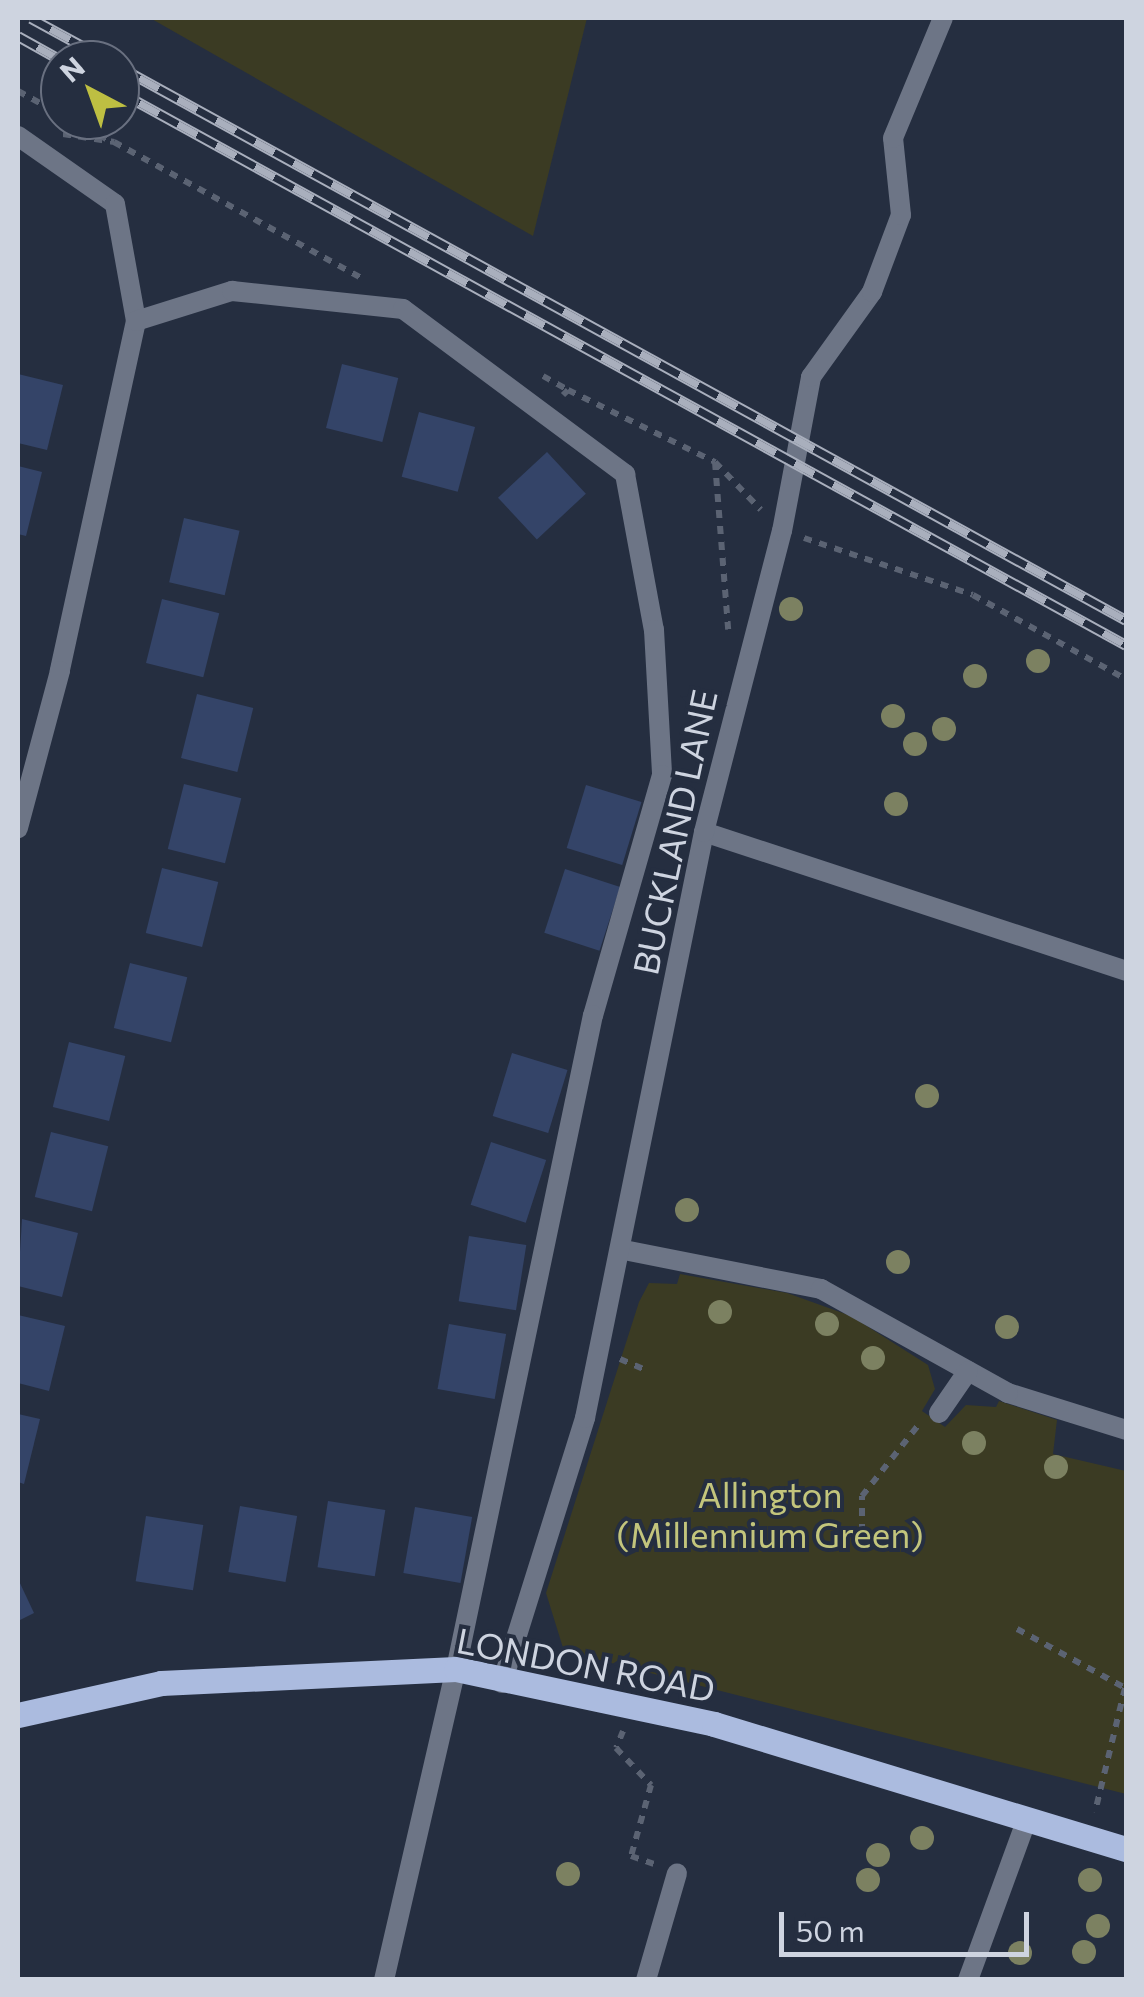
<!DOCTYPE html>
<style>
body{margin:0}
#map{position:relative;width:1144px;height:1997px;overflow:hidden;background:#252e40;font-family:Commissioner,sans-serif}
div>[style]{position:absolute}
.green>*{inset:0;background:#3b3b23}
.building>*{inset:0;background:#344468;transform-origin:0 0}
.path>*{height:6px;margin-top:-3px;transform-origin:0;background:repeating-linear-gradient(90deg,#5b6373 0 8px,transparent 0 16px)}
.service>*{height:20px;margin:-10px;padding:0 10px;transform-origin:10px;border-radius:10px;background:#6d7586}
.minor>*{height:20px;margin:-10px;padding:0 10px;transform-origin:10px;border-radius:10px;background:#6d7586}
.primary>*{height:25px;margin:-12.5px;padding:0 12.5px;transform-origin:12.5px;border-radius:12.5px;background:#abbbdf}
.rail>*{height:11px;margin-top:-5.5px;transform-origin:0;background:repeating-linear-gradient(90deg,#252e40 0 22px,#a9afbd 0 44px);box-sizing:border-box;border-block:2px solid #a9afbd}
.trees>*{width:24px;height:24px;margin:-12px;border-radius:50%;background:#7c8161}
span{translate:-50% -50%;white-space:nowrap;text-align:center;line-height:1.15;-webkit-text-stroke:8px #252e40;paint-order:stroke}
.street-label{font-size:35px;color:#ced4e0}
.park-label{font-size:35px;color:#c3c57c}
.frame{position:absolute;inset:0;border:20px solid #ced4e0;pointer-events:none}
.north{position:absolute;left:40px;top:40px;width:100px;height:100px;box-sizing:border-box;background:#252e40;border:2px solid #697080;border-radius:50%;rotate:319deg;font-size:28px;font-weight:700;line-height:40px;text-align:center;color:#ced4e0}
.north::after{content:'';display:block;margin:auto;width:35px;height:45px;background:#bebf42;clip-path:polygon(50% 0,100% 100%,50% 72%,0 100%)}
.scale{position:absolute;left:779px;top:1912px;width:250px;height:45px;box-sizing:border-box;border:5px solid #ced4e0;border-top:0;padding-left:12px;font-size:30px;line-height:35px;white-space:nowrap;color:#ced4e0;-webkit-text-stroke:8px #252e40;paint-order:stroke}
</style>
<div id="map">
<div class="green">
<i style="clip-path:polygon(150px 18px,587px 18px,533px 236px)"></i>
<i style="clip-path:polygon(680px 1274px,787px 1293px,851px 1316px,928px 1365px,935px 1389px,922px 1411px,945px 1427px,966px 1405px,996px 1407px,999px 1401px,1057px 1420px,1053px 1454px,1126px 1471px,1126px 1794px,564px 1651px,546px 1593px,639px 1302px,649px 1283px,677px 1284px)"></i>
</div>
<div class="building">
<i style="left:342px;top:364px;width:58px;height:66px;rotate:14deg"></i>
<i style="clip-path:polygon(18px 374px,63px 385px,47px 450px,18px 443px)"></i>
<i style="left:419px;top:412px;width:58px;height:67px;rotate:15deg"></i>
<i style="left:547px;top:452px;width:57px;height:67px;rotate:47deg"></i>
<i style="clip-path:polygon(18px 466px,42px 472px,26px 536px,18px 534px)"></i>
<i style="left:184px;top:518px;width:57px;height:66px;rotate:13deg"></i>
<i style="left:162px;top:599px;width:59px;height:66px;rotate:14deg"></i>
<i style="left:197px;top:694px;width:58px;height:66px;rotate:14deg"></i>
<i style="left:184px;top:784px;width:59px;height:67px;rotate:14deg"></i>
<i style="left:586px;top:785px;width:58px;height:66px;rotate:17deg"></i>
<i style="left:162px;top:868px;width:58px;height:67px;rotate:14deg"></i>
<i style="left:565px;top:869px;width:58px;height:67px;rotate:18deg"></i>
<i style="left:130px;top:963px;width:59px;height:67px;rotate:14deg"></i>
<i style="left:69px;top:1042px;width:58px;height:67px;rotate:14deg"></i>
<i style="left:512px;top:1053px;width:58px;height:66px;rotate:17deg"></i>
<i style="left:51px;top:1132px;width:59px;height:67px;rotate:14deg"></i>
<i style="left:491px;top:1142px;width:58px;height:66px;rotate:18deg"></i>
<i style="clip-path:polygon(22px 1219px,78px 1233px,62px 1297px,18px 1286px)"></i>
<i style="left:469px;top:1236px;width:58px;height:66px;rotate:9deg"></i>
<i style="clip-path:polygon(18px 1315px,65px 1326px,49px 1391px,18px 1383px)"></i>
<i style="left:449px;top:1324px;width:58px;height:66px;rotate:10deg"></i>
<i style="clip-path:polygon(18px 1414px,40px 1419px,24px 1484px,18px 1482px)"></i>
<i style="left:328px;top:1501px;width:58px;height:67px;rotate:9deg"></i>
<i style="left:240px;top:1506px;width:58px;height:67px;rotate:10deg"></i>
<i style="left:415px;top:1507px;width:58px;height:67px;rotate:10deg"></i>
<i style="left:146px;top:1516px;width:58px;height:66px;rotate:9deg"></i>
<i style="clip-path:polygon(18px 1579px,34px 1613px,18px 1621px)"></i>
</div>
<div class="path">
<i style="left:18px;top:91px;width:48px;rotate:28.7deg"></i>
<i style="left:71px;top:120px;width:42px;rotate:28.4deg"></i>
<i style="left:63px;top:134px;width:52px;rotate:8.9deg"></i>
<i style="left:114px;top:142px;width:281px;rotate:28.8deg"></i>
<i style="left:543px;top:376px;width:29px;rotate:29deg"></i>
<i style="left:563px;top:395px;width:7px;rotate:-45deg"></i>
<i style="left:568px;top:390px;width:164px;rotate:26.1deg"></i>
<i style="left:715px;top:462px;width:66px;rotate:46.2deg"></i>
<i style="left:715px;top:462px;width:168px;rotate:85.5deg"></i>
<i style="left:804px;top:538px;width:178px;rotate:18.6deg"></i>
<i style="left:973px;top:595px;width:175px;rotate:28.8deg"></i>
<i style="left:620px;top:1359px;width:28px;rotate:23deg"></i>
<i style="left:862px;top:1532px;width:36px;rotate:-90deg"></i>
<i style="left:862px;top:1496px;width:93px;rotate:-51.5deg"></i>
<i style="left:1017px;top:1629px;width:123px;rotate:28.6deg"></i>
<i style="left:1125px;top:1688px;width:128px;rotate:103.6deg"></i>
<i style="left:623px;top:1731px;width:18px;rotate:112deg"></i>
<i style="left:616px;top:1748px;width:51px;rotate:46.6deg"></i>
<i style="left:651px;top:1785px;width:74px;rotate:105.7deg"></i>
<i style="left:631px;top:1856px;width:24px;rotate:19deg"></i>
</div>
<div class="service">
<i style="left:1008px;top:1393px;width:124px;rotate:17.4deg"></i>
<i style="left:384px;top:1980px;width:319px;rotate:-77deg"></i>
<i style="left:646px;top:1980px;width:111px;rotate:-73.8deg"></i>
</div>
<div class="minor">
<i style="left:18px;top:136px;width:118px;rotate:35deg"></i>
<i style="left:115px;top:204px;width:119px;rotate:79.8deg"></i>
<i style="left:136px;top:321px;width:358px;rotate:102.3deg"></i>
<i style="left:60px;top:671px;width:163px;rotate:105deg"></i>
<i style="left:136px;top:321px;width:101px;rotate:-17.4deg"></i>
<i style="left:232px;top:291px;width:172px;rotate:6deg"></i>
<i style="left:403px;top:309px;width:277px;rotate:36.6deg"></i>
<i style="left:625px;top:474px;width:159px;rotate:79.5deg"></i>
<i style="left:654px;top:630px;width:145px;rotate:86.8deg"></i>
<i style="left:662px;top:775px;width:250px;rotate:106deg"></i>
<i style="left:593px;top:1015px;width:668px;rotate:101.83deg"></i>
<i style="left:704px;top:832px;width:444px;rotate:18.2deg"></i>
<i style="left:624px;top:1250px;width:201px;rotate:11.2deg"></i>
<i style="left:821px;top:1289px;width:214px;rotate:29.1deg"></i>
<i style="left:939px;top:1413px;width:51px;rotate:-55.4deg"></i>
<i style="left:502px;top:1683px;width:278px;rotate:-72.6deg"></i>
<i style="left:585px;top:1418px;width:598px;rotate:-78.52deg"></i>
<i style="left:704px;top:832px;width:311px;rotate:-75.5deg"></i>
<i style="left:782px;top:531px;width:157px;rotate:-79.3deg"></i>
<i style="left:811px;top:377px;width:105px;rotate:-54.3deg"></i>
<i style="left:872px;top:292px;width:82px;rotate:-69.4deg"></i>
<i style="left:901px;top:215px;width:77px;rotate:-95.9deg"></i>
<i style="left:893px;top:138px;width:130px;rotate:-67.4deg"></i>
<i style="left:968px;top:1980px;width:171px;rotate:-69.9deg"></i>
</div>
<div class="primary">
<i style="left:18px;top:1715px;width:147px;rotate:-12.6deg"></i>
<i style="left:161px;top:1683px;width:295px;rotate:-2.7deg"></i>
<i style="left:456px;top:1669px;width:264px;rotate:12deg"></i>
<i style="left:714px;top:1724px;width:431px;rotate:16.9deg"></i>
</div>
<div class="rail">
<i style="left:31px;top:18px;width:88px;rotate:28.6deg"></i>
<i style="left:18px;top:36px;width:49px;rotate:29.2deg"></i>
<i style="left:120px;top:67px;width:1148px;rotate:28.8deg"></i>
<i style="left:120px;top:92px;width:1148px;rotate:28.8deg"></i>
</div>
<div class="trees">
<i style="left:791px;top:609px"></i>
<i style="left:1038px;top:661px"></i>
<i style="left:975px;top:676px"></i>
<i style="left:893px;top:716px"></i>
<i style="left:944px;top:729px"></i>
<i style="left:915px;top:744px"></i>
<i style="left:896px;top:804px"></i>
<i style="left:927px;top:1096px"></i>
<i style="left:687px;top:1210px"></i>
<i style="left:898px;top:1262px"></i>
<i style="left:720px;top:1312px"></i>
<i style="left:827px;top:1324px"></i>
<i style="left:1007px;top:1327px"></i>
<i style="left:873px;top:1358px"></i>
<i style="left:974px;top:1443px"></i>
<i style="left:1056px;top:1467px"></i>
<i style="left:922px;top:1838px"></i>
<i style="left:878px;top:1855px"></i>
<i style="left:568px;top:1874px"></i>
<i style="left:868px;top:1880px"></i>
<i style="left:1090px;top:1880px"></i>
<i style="left:1098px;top:1926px"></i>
<i style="left:1084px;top:1952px"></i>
<i style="left:1020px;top:1953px"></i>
</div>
<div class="street-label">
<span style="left:674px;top:832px;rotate:-78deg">BUCKLAND LANE</span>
<span style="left:586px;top:1664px;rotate:11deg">LONDON ROAD</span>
</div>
<div class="park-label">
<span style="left:770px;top:1514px">Allington<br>(Millennium Green)</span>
</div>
<div class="frame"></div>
<div class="north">N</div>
<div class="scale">50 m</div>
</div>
